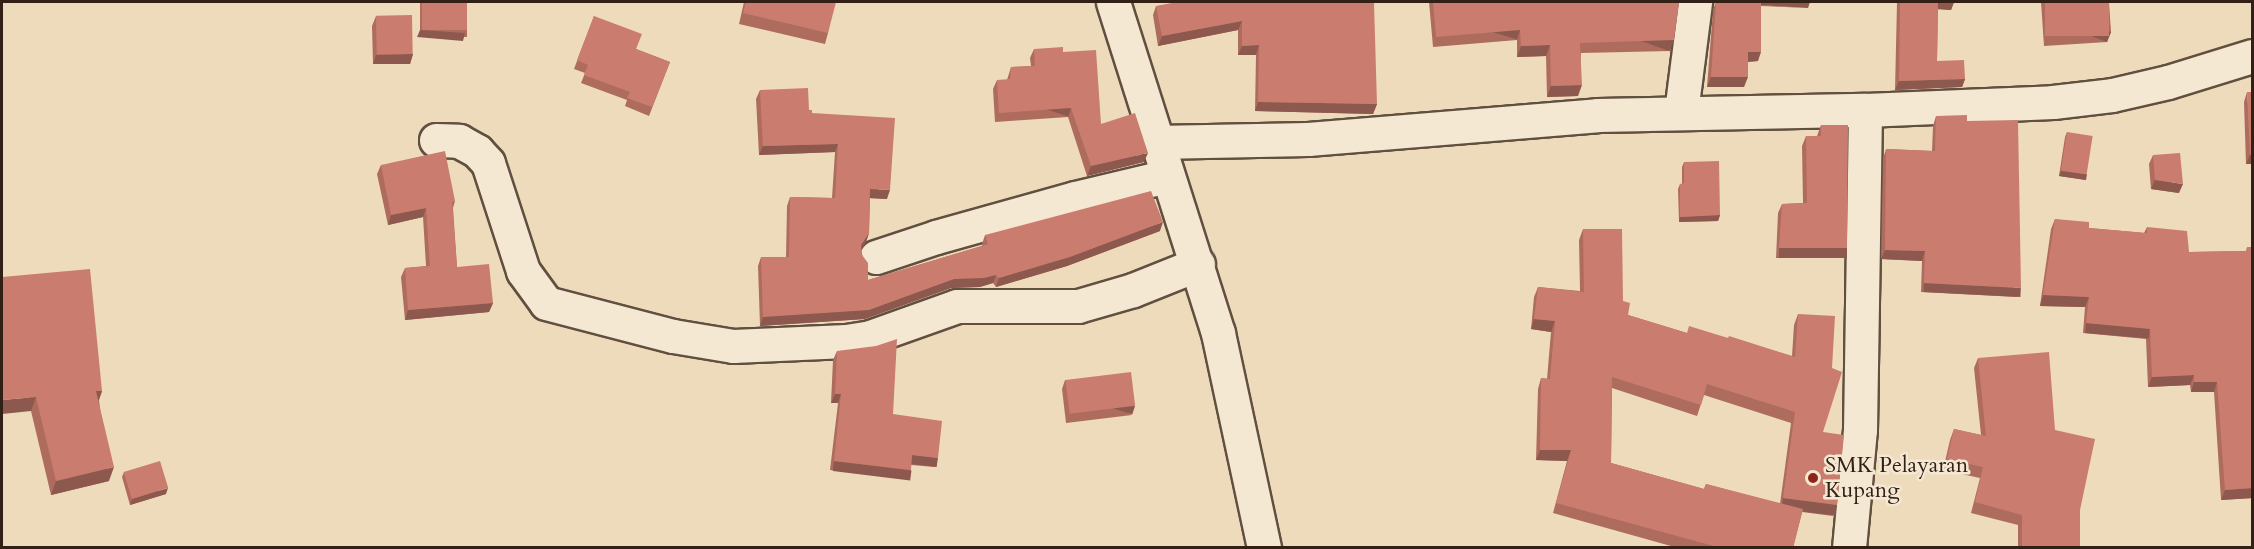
<!DOCTYPE html>
<style>
body{margin:0}
#map{position:relative;width:2254px;height:549px;overflow:hidden;background:#eedbbc;font-family:Cardo,serif}
div>[style]{position:absolute}
.roads{filter:drop-shadow(2px 0 #614f40) drop-shadow(-2px 0 #614f40) drop-shadow(0 2px #614f40) drop-shadow(0 -2px #614f40)}
.street>*{height:33px;margin:-16.5px;padding:0 16.5px;transform-origin:16.5px;border-radius:16.5px;background:#f4e8d3}
.secondary>*{height:33px;margin:-16.5px;padding:0 16.5px;transform-origin:16.5px;border-radius:16.5px;background:#f4e8d3}
.wall>*{inset:0;background:#ae6c5f;transform-origin:0 0}
.shaded-wall>*{inset:0;background:#8d584d;transform-origin:0 0}
.building>*{inset:0;background:#ca7d6e;transform-origin:0 0}
.dots>*{width:16px;height:16px;translate:-50% -50%;box-sizing:border-box;border:3px solid #f4e8d3;border-radius:50%}
span{translate:-50% -50%;white-space:nowrap;text-align:center;line-height:1.15;-webkit-text-stroke:5px #f4e8d3;paint-order:stroke}
.poi-label{font-size:22px;color:#322017}
.left{translate:0 -50%;text-align:left}
.frame{position:absolute;inset:0;border:3px solid #322017;pointer-events:none}
</style>
<div id="map">
<div class="roads">
<div class="street">
<i style="left:1681px;top:112px;width:111px;rotate:-82.7deg"></i>
<i style="left:436px;top:140px;width:23px;rotate:2deg"></i>
<i style="left:459px;top:141px;width:21px;rotate:29deg"></i>
<i style="left:477px;top:151px;width:16px;rotate:47deg"></i>
<i style="left:488px;top:163px;width:114px;rotate:72deg"></i>
<i style="left:523px;top:271px;width:39px;rotate:54deg"></i>
<i style="left:546px;top:303px;width:131px;rotate:14.6deg"></i>
<i style="left:673px;top:336px;width:61px;rotate:9.5deg"></i>
<i style="left:733px;top:346px;width:113px;rotate:-2.5deg"></i>
<i style="left:846px;top:341px;width:24px;rotate:-9deg"></i>
<i style="left:870px;top:337px;width:92px;rotate:-19.6deg"></i>
<i style="left:957px;top:306px;width:121px"></i>
<i style="left:1078px;top:306px;width:57px;rotate:-16.2deg"></i>
<i style="left:1133px;top:290px;width:70px;rotate:-21.8deg"></i>
<i style="left:1156px;top:142px;width:152px;rotate:-1.1deg"></i>
<i style="left:1308px;top:139px;width:290px;rotate:-4.7deg"></i>
<i style="left:1597px;top:115px;width:268px;rotate:-1.1deg"></i>
<i style="left:1865px;top:110px;width:188px;rotate:-2.4deg"></i>
<i style="left:2053px;top:102px;width:59px;rotate:-6.8deg"></i>
<i style="left:2112px;top:95px;width:57px;rotate:-13.1deg"></i>
<i style="left:2168px;top:82px;width:88px;rotate:-17.2deg"></i>
<i style="left:876px;top:257px;width:63px;rotate:-18.4deg"></i>
<i style="left:936px;top:237px;width:144px;rotate:-15.7deg"></i>
<i style="left:1075px;top:198px;width:95px;rotate:-13.4deg"></i>
<i style="left:1849px;top:548px;width:119px;rotate:-84.7deg"></i>
<i style="left:1860px;top:430px;width:320px;rotate:-89.1deg"></i>
</div>
<div class="secondary">
<i style="left:1113px;top:2px;width:347px;rotate:72.4deg"></i>
<i style="left:1218px;top:333px;width:220px;rotate:77.9deg"></i>
</div>
</div>
<div class="wall">
<i style="left:420px;top:2px;width:47px;height:35px"></i>
<i style="clip-path:polygon(744px 2px,832px 2px,828px 33px,825px 44px,739px 24px)"></i>
<i style="clip-path:polygon(1307px 2px,1377px 104px,1373px 114px,1255px 111px,1256px 55px,1238px 55px,1238px 30px,1158px 46px,1153px 15px,1156px 6px)"></i>
<i style="clip-path:polygon(1429px 2px,1679px 2px,1670px 51px,1581px 53px,1578px 96px,1547px 97px,1546px 56px,1517px 57px,1517px 40px,1433px 47px)"></i>
<i style="clip-path:polygon(1716px 2px,1808px 8px,1761px 6px,1758px 61px,1748px 62px,1744px 87px,1707px 87px,1713px 10px)"></i>
<i style="clip-path:polygon(1897px 2px,1954px 2px,1951px 10px,1938px 9px,1937px 61px,1965px 79px,1962px 87px,1895px 90px)"></i>
<i style="clip-path:polygon(2041px 2px,2109px 2px,2111px 32px,2107px 42px,2044px 46px)"></i>
<i style="clip-path:polygon(376px 16px,413px 54px,410px 64px,373px 64px,372px 26px)"></i>
<i style="clip-path:polygon(594px 16px,636px 49px,670px 62px,649px 116px,625px 106px,627px 100px,581px 83px,585px 73px,574px 69px)"></i>
<i style="clip-path:polygon(1034px 49px,1063px 52px,1101px 124px,1144px 162px,1087px 176px,1068px 117px,995px 122px,993px 89px,997px 80px,1007px 80px,1011px 67px,1031px 66px,1030px 58px)"></i>
<i style="clip-path:polygon(760px 90px,809px 110px,887px 199px,870px 198px,869px 233px,866px 242px,861px 249px,868px 280px,982px 246px,982px 244px,985px 235px,1160px 231px,1067px 266px,996px 287px,993px 283px,980px 287px,951px 288px,865px 319px,760px 326px,758px 266px,761px 257px,786px 257px,787px 206px,790px 197px,832px 198px,835px 152px,759px 155px,756px 99px)"></i>
<i style="clip-path:polygon(2247px 92px,2253px 164px,2246px 164px,2244px 102px)"></i>
<i style="clip-path:polygon(1936px 116px,1967px 121px,2017px 297px,1921px 292px,1922px 261px,1881px 259px,1883px 159px,1886px 149px,1932px 151px,1933px 126px)"></i>
<i style="clip-path:polygon(1821px 125px,1844px 258px,1776px 258px,1778px 213px,1782px 204px,1803px 203px,1802px 146px,1806px 136px,1817px 136px)"></i>
<i style="clip-path:polygon(2067px 132px,2086px 180px,2059px 176px,2065px 137px)"></i>
<i style="clip-path:polygon(2153px 155px,2179px 193px,2151px 189px,2149px 164px)"></i>
<i style="clip-path:polygon(1684px 162px,1720px 215px,1718px 221px,1679px 222px,1678px 189px,1680px 184px,1682px 184px,1682px 167px)"></i>
<i style="clip-path:polygon(381px 165px,455px 201px,453px 208px,457px 267px,493px 303px,489px 312px,405px 320px,401px 277px,405px 268px,426px 266px,423px 217px,388px 225px,377px 174px)"></i>
<i style="clip-path:polygon(2055px 219px,2089px 228px,2144px 233px,2147px 227px,2189px 252px,2246px 251px,2247px 247px,2253px 410px,2253px 498px,2221px 500px,2214px 392px,2191px 392px,2190px 385px,2148px 387px,2146px 339px,2083px 333px,2085px 307px,2040px 306px,2051px 229px)"></i>
<i style="clip-path:polygon(evenodd,1583px 229px,1623px 301px,1628px 315px,1687px 333px,1728px 338px,1792px 356px,1794px 325px,1798px 314px,1823px 432px,1833px 516px,1802px 512px,1793px 548px,1678px 548px,1553px 513px,1567px 461px,1536px 460px,1538px 389px,1541px 378px,1547px 379px,1551px 332px,1531px 329px,1534px 297px,1538px 287px,1580px 291px,1579px 240px,1583px 229px,1612px 388px,1697px 416px,1704px 395px,1791px 423px,1780px 504px,1706px 484px,1704px 489px,1611px 463px,1612px 388px)"></i>
<i style="clip-path:polygon(2px 277px,102px 391px,99px 400px,109px 481px,51px 495px,31px 411px)"></i>
<i style="clip-path:polygon(837px 351px,893px 414px,938px 458px,935px 467px,911px 465px,911px 470px,907px 479px,830px 470px,838px 403px,831px 403px,833px 360px)"></i>
<i style="clip-path:polygon(1978px 358px,2055px 430px,2080px 510px,2080px 548px,2018px 548px,2018px 525px,1971px 513px,1980px 478px,1943px 470px,1950px 440px,1954px 429px,1981px 435px,1974px 368px)"></i>
<i style="clip-path:polygon(1065px 380px,1132px 415px,1066px 423px,1062px 389px)"></i>
<i style="clip-path:polygon(124px 472px,166px 494px,130px 505px,122px 477px)"></i>
</div>
<div class="shaded-wall">
<i style="clip-path:polygon(1759px 2px,1810px 2px,1808px 8px,1758px 5px)"></i>
<i style="clip-path:polygon(1938px 2px,1954px 2px,1951px 10px,1935px 9px)"></i>
<i style="clip-path:polygon(1242px 21px,1238px 30px,1158px 46px,1162px 36px)"></i>
<i style="clip-path:polygon(420px 30px,465px 33px,463px 41px,417px 37px)"></i>
<i style="left:1520px;top:30px;width:10px;height:84px;rotate:107deg"></i>
<i style="left:2111px;top:32px;width:11px;height:63px;rotate:112deg"></i>
<i style="left:1674px;top:40px;width:12px;height:94px;rotate:110deg"></i>
<i style="clip-path:polygon(1259px 45px,1256px 55px,1238px 55px,1242px 46px)"></i>
<i style="clip-path:polygon(1550px 45px,1546px 56px,1517px 57px,1521px 46px)"></i>
<i style="clip-path:polygon(1748px 52px,1761px 52px,1758px 61px,1745px 62px)"></i>
<i style="clip-path:polygon(413px 54px,410px 64px,373px 64px,376px 55px)"></i>
<i style="clip-path:polygon(1711px 77px,1748px 77px,1744px 87px,1707px 87px)"></i>
<i style="clip-path:polygon(1965px 79px,1962px 87px,1895px 90px,1899px 81px)"></i>
<i style="clip-path:polygon(1582px 85px,1578px 96px,1547px 97px,1551px 86px)"></i>
<i style="clip-path:polygon(1258px 102px,1377px 104px,1373px 114px,1255px 111px)"></i>
<i style="left:1071px;top:108px;width:9px;height:72px;rotate:108deg"></i>
<i style="clip-path:polygon(838px 144px,835px 152px,759px 155px,763px 146px)"></i>
<i style="clip-path:polygon(1148px 153px,1144px 162px,1087px 176px,1091px 166px)"></i>
<i style="clip-path:polygon(2250px 155px,2253px 155px,2253px 164px,2246px 164px)"></i>
<i style="clip-path:polygon(2061px 171px,2087px 174px,2086px 180px,2059px 176px)"></i>
<i style="clip-path:polygon(2155px 180px,2183px 184px,2179px 193px,2151px 189px)"></i>
<i style="clip-path:polygon(870px 189px,890px 190px,887px 199px,867px 198px)"></i>
<i style="clip-path:polygon(426px 208px,423px 217px,388px 225px,391px 215px)"></i>
<i style="clip-path:polygon(1720px 215px,1718px 221px,1679px 222px,1680px 217px)"></i>
<i style="clip-path:polygon(1163px 222px,1160px 231px,1067px 266px,996px 287px,999px 278px)"></i>
<i style="clip-path:polygon(869px 233px,866px 242px,858px 254px,861px 245px)"></i>
<i style="left:1779px;top:248px;width:68px;height:10px"></i>
<i style="clip-path:polygon(1885px 250px,1925px 251px,1922px 261px,1881px 259px)"></i>
<i style="clip-path:polygon(996px 275px,993px 283px,980px 287px,951px 288px,865px 319px,760px 326px,763px 317px,954px 279px)"></i>
<i style="left:1924px;top:283px;width:97px;height:9px;rotate:3deg"></i>
<i style="clip-path:polygon(2043px 295px,2089px 297px,2085px 307px,2040px 306px)"></i>
<i style="clip-path:polygon(493px 303px,489px 312px,405px 320px,408px 310px)"></i>
<i style="clip-path:polygon(1534px 319px,1555px 321px,1551px 332px,1531px 329px)"></i>
<i style="left:2086px;top:323px;width:64px;height:10px;rotate:5deg"></i>
<i style="clip-path:polygon(2194px 375px,2190px 385px,2148px 387px,2152px 377px)"></i>
<i style="clip-path:polygon(2194px 382px,2217px 382px,2214px 392px,2191px 392px)"></i>
<i style="clip-path:polygon(96px 391px,102px 391px,97px 405px)"></i>
<i style="clip-path:polygon(835px 394px,841px 394px,838px 403px,831px 403px)"></i>
<i style="clip-path:polygon(36px 397px,31px 411px,2px 414px,2px 400px)"></i>
<i style="left:1135px;top:406px;width:9px;height:66px;rotate:108deg"></i>
<i style="clip-path:polygon(1540px 450px,1571px 450px,1567px 461px,1536px 460px)"></i>
<i style="left:912px;top:455px;width:26px;height:9px;rotate:7deg"></i>
<i style="left:834px;top:461px;width:78px;height:10px;rotate:7deg"></i>
<i style="clip-path:polygon(114px 467px,109px 481px,51px 495px,56px 481px)"></i>
<i style="clip-path:polygon(168px 488px,166px 494px,130px 505px,132px 499px)"></i>
<i style="clip-path:polygon(2253px 488px,2253px 498px,2221px 500px,2225px 490px)"></i>
<i style="left:1783px;top:498px;width:54px;height:11px;rotate:7deg"></i>
</div>
<div class="building">
<i style="left:422px;top:2px;width:45px;height:28px"></i>
<i style="clip-path:polygon(746px 2px,836px 2px,828px 33px,743px 13px)"></i>
<i style="clip-path:polygon(1177px 2px,1307px 2px,1374px 3px,1377px 104px,1258px 102px,1259px 45px,1242px 46px,1242px 21px,1162px 36px,1156px 6px)"></i>
<i style="clip-path:polygon(1433px 2px,1679px 2px,1674px 40px,1580px 43px,1582px 85px,1551px 86px,1550px 45px,1521px 46px,1520px 30px,1436px 37px)"></i>
<i style="clip-path:polygon(1716px 2px,1761px 2px,1761px 52px,1748px 52px,1748px 77px,1711px 77px)"></i>
<i style="clip-path:polygon(1900px 2px,1938px 2px,1937px 61px,1964px 60px,1965px 79px,1899px 81px)"></i>
<i style="left:2045px;top:2px;width:64px;height:34px"></i>
<i style="left:412px;top:15px;width:39px;height:36px;rotate:89deg"></i>
<i style="clip-path:polygon(594px 16px,642px 34px,636px 49px,670px 62px,652px 107px,627px 98px,630px 92px,584px 75px,588px 65px,577px 60px)"></i>
<i style="clip-path:polygon(1063px 47px,1063px 52px,1096px 50px,1101px 124px,1135px 113px,1148px 153px,1091px 166px,1071px 108px,999px 113px,997px 80px,1010px 79px,1011px 67px,1035px 66px,1034px 49px)"></i>
<i style="clip-path:polygon(808px 88px,809px 110px,812px 110px,812px 113px,895px 118px,890px 190px,870px 189px,869px 233px,861px 245px,862px 255px,868px 263px,868px 280px,988px 244px,985px 235px,1151px 191px,1163px 222px,1070px 257px,999px 278px,996px 275px,984px 278px,954px 279px,869px 310px,763px 317px,761px 257px,789px 257px,790px 197px,835px 198px,838px 144px,763px 146px,760px 90px)"></i>
<i style="clip-path:polygon(2247px 92px,2253px 92px,2253px 155px,2250px 155px)"></i>
<i style="clip-path:polygon(1967px 115px,1967px 121px,2018px 120px,2021px 288px,1924px 283px,1925px 251px,1885px 250px,1886px 149px,1935px 151px,1936px 116px)"></i>
<i style="clip-path:polygon(1821px 125px,1848px 125px,1847px 248px,1779px 248px,1782px 204px,1807px 203px,1806px 136px,1821px 136px)"></i>
<i style="left:2067px;top:132px;width:26px;height:39px;rotate:9deg"></i>
<i style="clip-path:polygon(445px 151px,455px 201px,452px 202px,457px 267px,489px 264px,493px 303px,408px 310px,405px 268px,430px 266px,426px 208px,391px 215px,381px 165px)"></i>
<i style="clip-path:polygon(2180px 153px,2183px 184px,2155px 180px,2153px 155px)"></i>
<i style="clip-path:polygon(1719px 161px,1720px 215px,1680px 217px,1680px 184px,1684px 183px,1684px 162px)"></i>
<i style="clip-path:polygon(2055px 219px,2089px 222px,2089px 228px,2147px 233px,2147px 227px,2187px 231px,2189px 252px,2247px 251px,2247px 247px,2253px 247px,2253px 389px,2251px 389px,2253px 410px,2253px 488px,2225px 490px,2217px 382px,2194px 382px,2194px 375px,2152px 377px,2150px 329px,2086px 323px,2089px 297px,2043px 295px)"></i>
<i style="clip-path:polygon(1583px 229px,1622px 229px,1623px 301px,1630px 303px,1628px 315px,1687px 333px,1689px 326px,1728px 338px,1729px 336px,1795px 357px,1798px 314px,1835px 316px,1832px 368px,1842px 372px,1823px 432px,1844px 435px,1837px 505px,1783px 498px,1795px 412px,1707px 384px,1701px 405px,1612px 377px,1611px 463px,1704px 489px,1706px 484px,1803px 509px,1793px 548px,1721px 548px,1556px 503px,1571px 450px,1540px 450px,1541px 378px,1550px 379px,1555px 321px,1534px 319px,1538px 287px,1584px 292px)"></i>
<i style="clip-path:polygon(90px 269px,102px 391px,96px 391px,114px 467px,56px 481px,36px 397px,2px 400px,2px 277px)"></i>
<i style="clip-path:polygon(897px 339px,893px 414px,942px 421px,938px 458px,912px 455px,911px 470px,834px 461px,841px 394px,835px 394px,837px 351px,876px 346px)"></i>
<i style="clip-path:polygon(2049px 352px,2055px 430px,2095px 439px,2080px 510px,2080px 548px,2022px 548px,2022px 515px,1975px 502px,1983px 467px,1947px 459px,1954px 429px,1986px 436px,1978px 358px)"></i>
<i style="left:1131px;top:372px;width:34px;height:66px;rotate:83deg"></i>
<i style="left:160px;top:461px;width:28px;height:38px;rotate:73deg"></i>
</div>
<div class="dots">
<i style="left:1813px;top:478px;background:#8f2418"></i>
</div>
<div class="poi-label">
<span class="left" style="left:1825px;top:478px">SMK Pelayaran<br>Kupang</span>
</div>
<div class="frame"></div>
</div>
